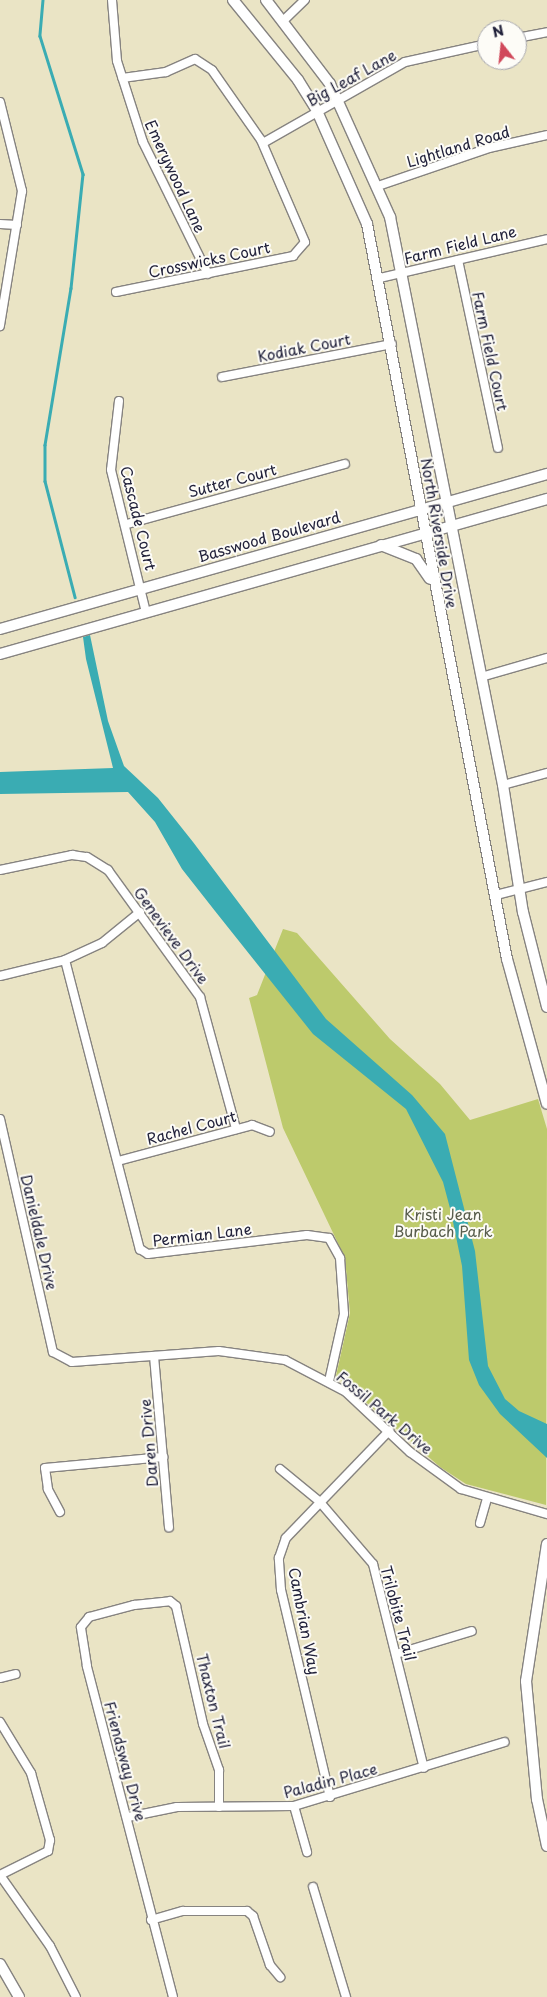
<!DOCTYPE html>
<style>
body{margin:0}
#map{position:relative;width:547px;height:1997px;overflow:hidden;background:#eae4c5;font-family:"Playpen Sans",sans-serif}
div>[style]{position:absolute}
.green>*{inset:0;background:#bdca6c}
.water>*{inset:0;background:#3aacb3}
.stream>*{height:2.5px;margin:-1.25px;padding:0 1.25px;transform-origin:1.25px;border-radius:1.25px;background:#3aacb3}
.roads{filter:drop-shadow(1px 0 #868380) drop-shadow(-1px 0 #868380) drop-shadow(0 1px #868380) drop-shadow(0 -1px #868380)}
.street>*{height:8px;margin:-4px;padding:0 4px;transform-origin:4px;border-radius:4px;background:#fff}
.secondary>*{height:10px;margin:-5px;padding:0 5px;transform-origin:5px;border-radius:5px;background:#fff}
span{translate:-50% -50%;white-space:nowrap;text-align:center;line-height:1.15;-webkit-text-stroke:4px #fdfcf7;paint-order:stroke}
.street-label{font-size:15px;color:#22223b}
.park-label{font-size:15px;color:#585d4c}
.north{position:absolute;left:477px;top:20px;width:50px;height:50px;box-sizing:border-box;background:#fdfcf7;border:1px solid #a5a5ac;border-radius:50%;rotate:344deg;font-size:14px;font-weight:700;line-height:20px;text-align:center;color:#22223b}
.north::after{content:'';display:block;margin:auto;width:18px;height:22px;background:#d1495b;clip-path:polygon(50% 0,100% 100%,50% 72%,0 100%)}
</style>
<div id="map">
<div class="green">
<i style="clip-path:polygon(283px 929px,297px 933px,390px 1039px,440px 1084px,470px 1120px,538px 1099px,547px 1129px,546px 1505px,466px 1484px,440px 1467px,336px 1376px,350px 1313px,345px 1258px,283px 1128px,249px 998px,257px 995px)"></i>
</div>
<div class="water">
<i style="clip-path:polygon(90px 635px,108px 721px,124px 766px,158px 798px,193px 842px,326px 1019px,412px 1095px,445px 1134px,475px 1251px,488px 1366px,505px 1399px,519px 1411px,547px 1424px,547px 1458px,500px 1414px,479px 1385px,469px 1360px,462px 1266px,451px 1212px,443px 1182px,406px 1109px,313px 1034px,215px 911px,182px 869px,155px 822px,128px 792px,0 794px,0 772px,113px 768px,86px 659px,83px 637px)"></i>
</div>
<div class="stream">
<i style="left:43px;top:0;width:36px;rotate:95deg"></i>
<i style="left:40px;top:36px;width:145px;rotate:72.7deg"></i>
<i style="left:83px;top:174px;width:115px;rotate:96deg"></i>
<i style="left:71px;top:288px;width:159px;rotate:99.4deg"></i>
<i style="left:45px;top:445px;width:36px;rotate:90deg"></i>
<i style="left:45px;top:481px;width:120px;rotate:75.5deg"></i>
</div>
<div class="roads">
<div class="street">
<i style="left:112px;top:0;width:61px;rotate:85.3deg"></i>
<i style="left:117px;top:61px;width:85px;rotate:72.2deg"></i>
<i style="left:143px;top:142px;width:147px;rotate:63.8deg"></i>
<i style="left:284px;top:20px;width:29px;rotate:-44deg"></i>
<i style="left:517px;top:38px;width:31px;rotate:-11deg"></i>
<i style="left:0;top:102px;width:92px;rotate:76.1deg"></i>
<i style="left:22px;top:191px;width:137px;rotate:99.3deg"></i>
<i style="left:263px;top:143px;width:163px;rotate:-29.7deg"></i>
<i style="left:405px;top:62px;width:84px;rotate:-12.4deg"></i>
<i style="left:378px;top:186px;width:117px;rotate:-18.9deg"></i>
<i style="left:489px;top:148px;width:59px;rotate:-12.6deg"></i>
<i style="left:0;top:224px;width:17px;rotate:3deg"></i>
<i style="left:458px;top:260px;width:192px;rotate:78deg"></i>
<i style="left:380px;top:278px;width:171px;rotate:-13.1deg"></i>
<i style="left:116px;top:292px;width:181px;rotate:-11.5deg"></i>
<i style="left:293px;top:256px;width:18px;rotate:-49deg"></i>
<i style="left:305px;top:242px;width:111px;rotate:-113.3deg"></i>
<i style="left:261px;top:140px;width:85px;rotate:-125deg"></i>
<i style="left:212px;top:70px;width:20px;rotate:-147deg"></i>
<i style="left:195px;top:59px;width:32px;rotate:156deg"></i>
<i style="left:166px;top:72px;width:44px;rotate:172.2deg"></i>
<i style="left:222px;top:377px;width:173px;rotate:-11deg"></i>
<i style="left:119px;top:401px;width:69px;rotate:96.6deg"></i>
<i style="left:111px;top:470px;width:147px;rotate:76.2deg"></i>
<i style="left:127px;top:524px;width:226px;rotate:-15.4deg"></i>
<i style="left:481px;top:677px;width:69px;rotate:-16.1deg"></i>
<i style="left:503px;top:785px;width:46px;rotate:-15.3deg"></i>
<i style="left:0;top:870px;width:74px;rotate:-11.8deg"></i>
<i style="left:72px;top:855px;width:15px;rotate:8deg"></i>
<i style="left:87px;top:857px;width:25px;rotate:32deg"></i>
<i style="left:108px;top:870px;width:157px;rotate:54.1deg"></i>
<i style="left:200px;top:997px;width:137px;rotate:74.7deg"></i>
<i style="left:496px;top:895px;width:53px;rotate:-14.3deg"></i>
<i style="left:65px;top:960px;width:299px;rotate:75.5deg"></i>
<i style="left:140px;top:1249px;width:9px;rotate:32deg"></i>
<i style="left:148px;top:1254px;width:160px;rotate:-6.8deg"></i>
<i style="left:307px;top:1235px;width:22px;rotate:8deg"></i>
<i style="left:329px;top:1238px;width:23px;rotate:61deg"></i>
<i style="left:340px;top:1258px;width:56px;rotate:85.9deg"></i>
<i style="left:344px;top:1314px;width:69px;rotate:102.6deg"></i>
<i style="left:0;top:976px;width:67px;rotate:-13.8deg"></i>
<i style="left:65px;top:960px;width:41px;rotate:-24.7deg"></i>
<i style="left:102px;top:943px;width:49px;rotate:-39.2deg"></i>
<i style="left:0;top:1119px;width:239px;rotate:77.2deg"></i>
<i style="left:53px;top:1352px;width:21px;rotate:28deg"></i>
<i style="left:72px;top:1362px;width:147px;rotate:-4.3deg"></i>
<i style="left:219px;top:1351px;width:67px;rotate:7.8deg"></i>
<i style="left:285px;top:1360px;width:69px;rotate:27.7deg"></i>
<i style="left:346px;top:1392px;width:88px;rotate:43.2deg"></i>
<i style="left:410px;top:1452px;width:63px;rotate:36deg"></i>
<i style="left:461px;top:1489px;width:90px;rotate:16.2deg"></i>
<i style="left:118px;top:1161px;width:139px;rotate:-15deg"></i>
<i style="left:252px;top:1125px;width:19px;rotate:21deg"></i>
<i style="left:154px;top:1356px;width:172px;rotate:85deg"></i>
<i style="left:280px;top:1469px;width:50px;rotate:39.4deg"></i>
<i style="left:319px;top:1501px;width:83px;rotate:49.4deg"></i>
<i style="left:373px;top:1564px;width:210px;rotate:76deg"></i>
<i style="left:60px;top:1512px;width:26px;rotate:-118deg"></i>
<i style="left:48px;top:1489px;width:21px;rotate:-98deg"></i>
<i style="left:45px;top:1468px;width:119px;rotate:-5.3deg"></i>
<i style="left:480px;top:1523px;width:25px;rotate:-74deg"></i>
<i style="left:396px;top:1654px;width:79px;rotate:-16.8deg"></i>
<i style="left:0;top:1678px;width:16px;rotate:-14deg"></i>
<i style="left:0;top:1722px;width:60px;rotate:58.7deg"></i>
<i style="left:31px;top:1773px;width:70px;rotate:74.2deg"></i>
<i style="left:50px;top:1840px;width:11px;rotate:100deg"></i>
<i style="left:48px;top:1851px;width:54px;rotate:153.4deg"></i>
<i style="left:330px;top:1797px;width:213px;rotate:-103.3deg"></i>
<i style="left:281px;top:1590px;width:32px;rotate:-94deg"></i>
<i style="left:279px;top:1558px;width:21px;rotate:-71deg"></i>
<i style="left:286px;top:1538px;width:149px;rotate:-46.1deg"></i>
<i style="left:294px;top:1806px;width:48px;rotate:74.2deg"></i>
<i style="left:128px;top:1817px;width:50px;rotate:-11.5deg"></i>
<i style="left:177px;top:1807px;width:117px;rotate:-0.5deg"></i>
<i style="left:294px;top:1806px;width:220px;rotate:-16.9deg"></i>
<i style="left:2px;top:1878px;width:83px;rotate:54.8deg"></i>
<i style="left:50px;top:1946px;width:57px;rotate:63deg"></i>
<i style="left:313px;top:1887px;width:115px;rotate:73.3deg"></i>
<i style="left:151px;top:1920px;width:33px;rotate:-16deg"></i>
<i style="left:183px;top:1911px;width:64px"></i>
<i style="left:247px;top:1911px;width:8px;rotate:40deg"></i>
<i style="left:253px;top:1916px;width:52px;rotate:70.9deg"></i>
<i style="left:270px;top:1965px;width:16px;rotate:50deg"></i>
<i style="left:173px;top:1997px;width:342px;rotate:-104.6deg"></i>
<i style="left:87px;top:1666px;width:39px;rotate:-99deg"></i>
<i style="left:81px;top:1627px;width:13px;rotate:-51deg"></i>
<i style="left:89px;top:1617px;width:47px;rotate:-14.9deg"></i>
<i style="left:134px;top:1605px;width:36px;rotate:-6deg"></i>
<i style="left:170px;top:1601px;width:8px;rotate:40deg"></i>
<i style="left:176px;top:1606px;width:121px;rotate:77.1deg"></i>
<i style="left:203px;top:1724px;width:49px;rotate:70.8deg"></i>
<i style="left:219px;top:1770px;width:37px;rotate:90deg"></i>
</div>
<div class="secondary">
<i style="left:233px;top:0;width:103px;rotate:50.9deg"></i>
<i style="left:298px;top:80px;width:36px;rotate:58deg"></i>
<i style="left:317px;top:111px;width:124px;rotate:66.1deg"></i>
<i style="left:367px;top:224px;width:748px;rotate:79.22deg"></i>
<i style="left:507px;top:959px;width:150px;rotate:74.6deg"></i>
<i style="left:266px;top:0;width:106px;rotate:52.7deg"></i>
<i style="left:330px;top:84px;width:146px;rotate:65.7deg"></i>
<i style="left:390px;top:217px;width:579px;rotate:78.75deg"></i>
<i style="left:503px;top:785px;width:129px;rotate:81.1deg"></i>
<i style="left:523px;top:912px;width:98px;rotate:75.8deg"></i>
<i style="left:381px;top:545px;width:38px;rotate:22deg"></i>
<i style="left:416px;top:559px;width:24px;rotate:55deg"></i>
<i style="left:0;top:629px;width:569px;rotate:-15.82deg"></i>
<i style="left:0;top:654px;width:569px;rotate:-15.82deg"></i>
<i style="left:547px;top:1544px;width:139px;rotate:98.7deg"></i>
<i style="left:526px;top:1681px;width:119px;rotate:84.7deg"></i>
<i style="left:537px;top:1799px;width:48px;rotate:78deg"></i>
<i style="left:0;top:1964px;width:38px;rotate:60deg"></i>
</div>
</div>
<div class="street-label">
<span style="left:351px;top:77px;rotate:-29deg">Big Leaf Lane</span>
<span style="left:458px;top:146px;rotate:-17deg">Lightland Road</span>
<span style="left:176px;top:176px;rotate:65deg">Emerywood Lane</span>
<span style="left:460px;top:244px;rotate:-14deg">Farm Field Lane</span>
<span style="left:209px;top:259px;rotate:-12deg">Crosswicks Court</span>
<span style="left:304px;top:347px;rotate:-11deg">Kodiak Court</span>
<span style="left:491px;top:351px;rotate:78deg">Farm Field Court</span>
<span style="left:232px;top:480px;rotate:-15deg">Sutter Court</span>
<span style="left:139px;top:518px;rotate:76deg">Cascade Court</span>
<span style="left:440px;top:533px;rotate:80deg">North Riverside Drive</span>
<span style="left:269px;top:536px;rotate:-16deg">Basswood Boulevard</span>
<span style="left:172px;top:935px;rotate:54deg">Genevieve Drive</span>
<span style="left:191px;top:1127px;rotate:-15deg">Rachel Court</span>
<span style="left:40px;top:1232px;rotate:77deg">Danieldale Drive</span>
<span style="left:202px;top:1234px;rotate:-7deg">Permian Lane</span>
<span style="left:385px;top:1412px;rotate:40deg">Fossil Park Drive</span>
<span style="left:148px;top:1443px;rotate:-95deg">Daren Drive</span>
<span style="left:399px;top:1613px;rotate:75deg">Trilobite Trail</span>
<span style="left:305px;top:1621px;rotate:79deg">Cambrian Way</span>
<span style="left:214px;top:1701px;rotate:76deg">Thaxton Trail</span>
<span style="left:126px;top:1761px;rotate:75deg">Friendsway Drive</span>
<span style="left:330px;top:1780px;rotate:-15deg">Paladin Place</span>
</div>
<div class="park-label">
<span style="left:443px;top:1222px">Kristi Jean<br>Burbach Park</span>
</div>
<div class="north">N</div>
</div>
